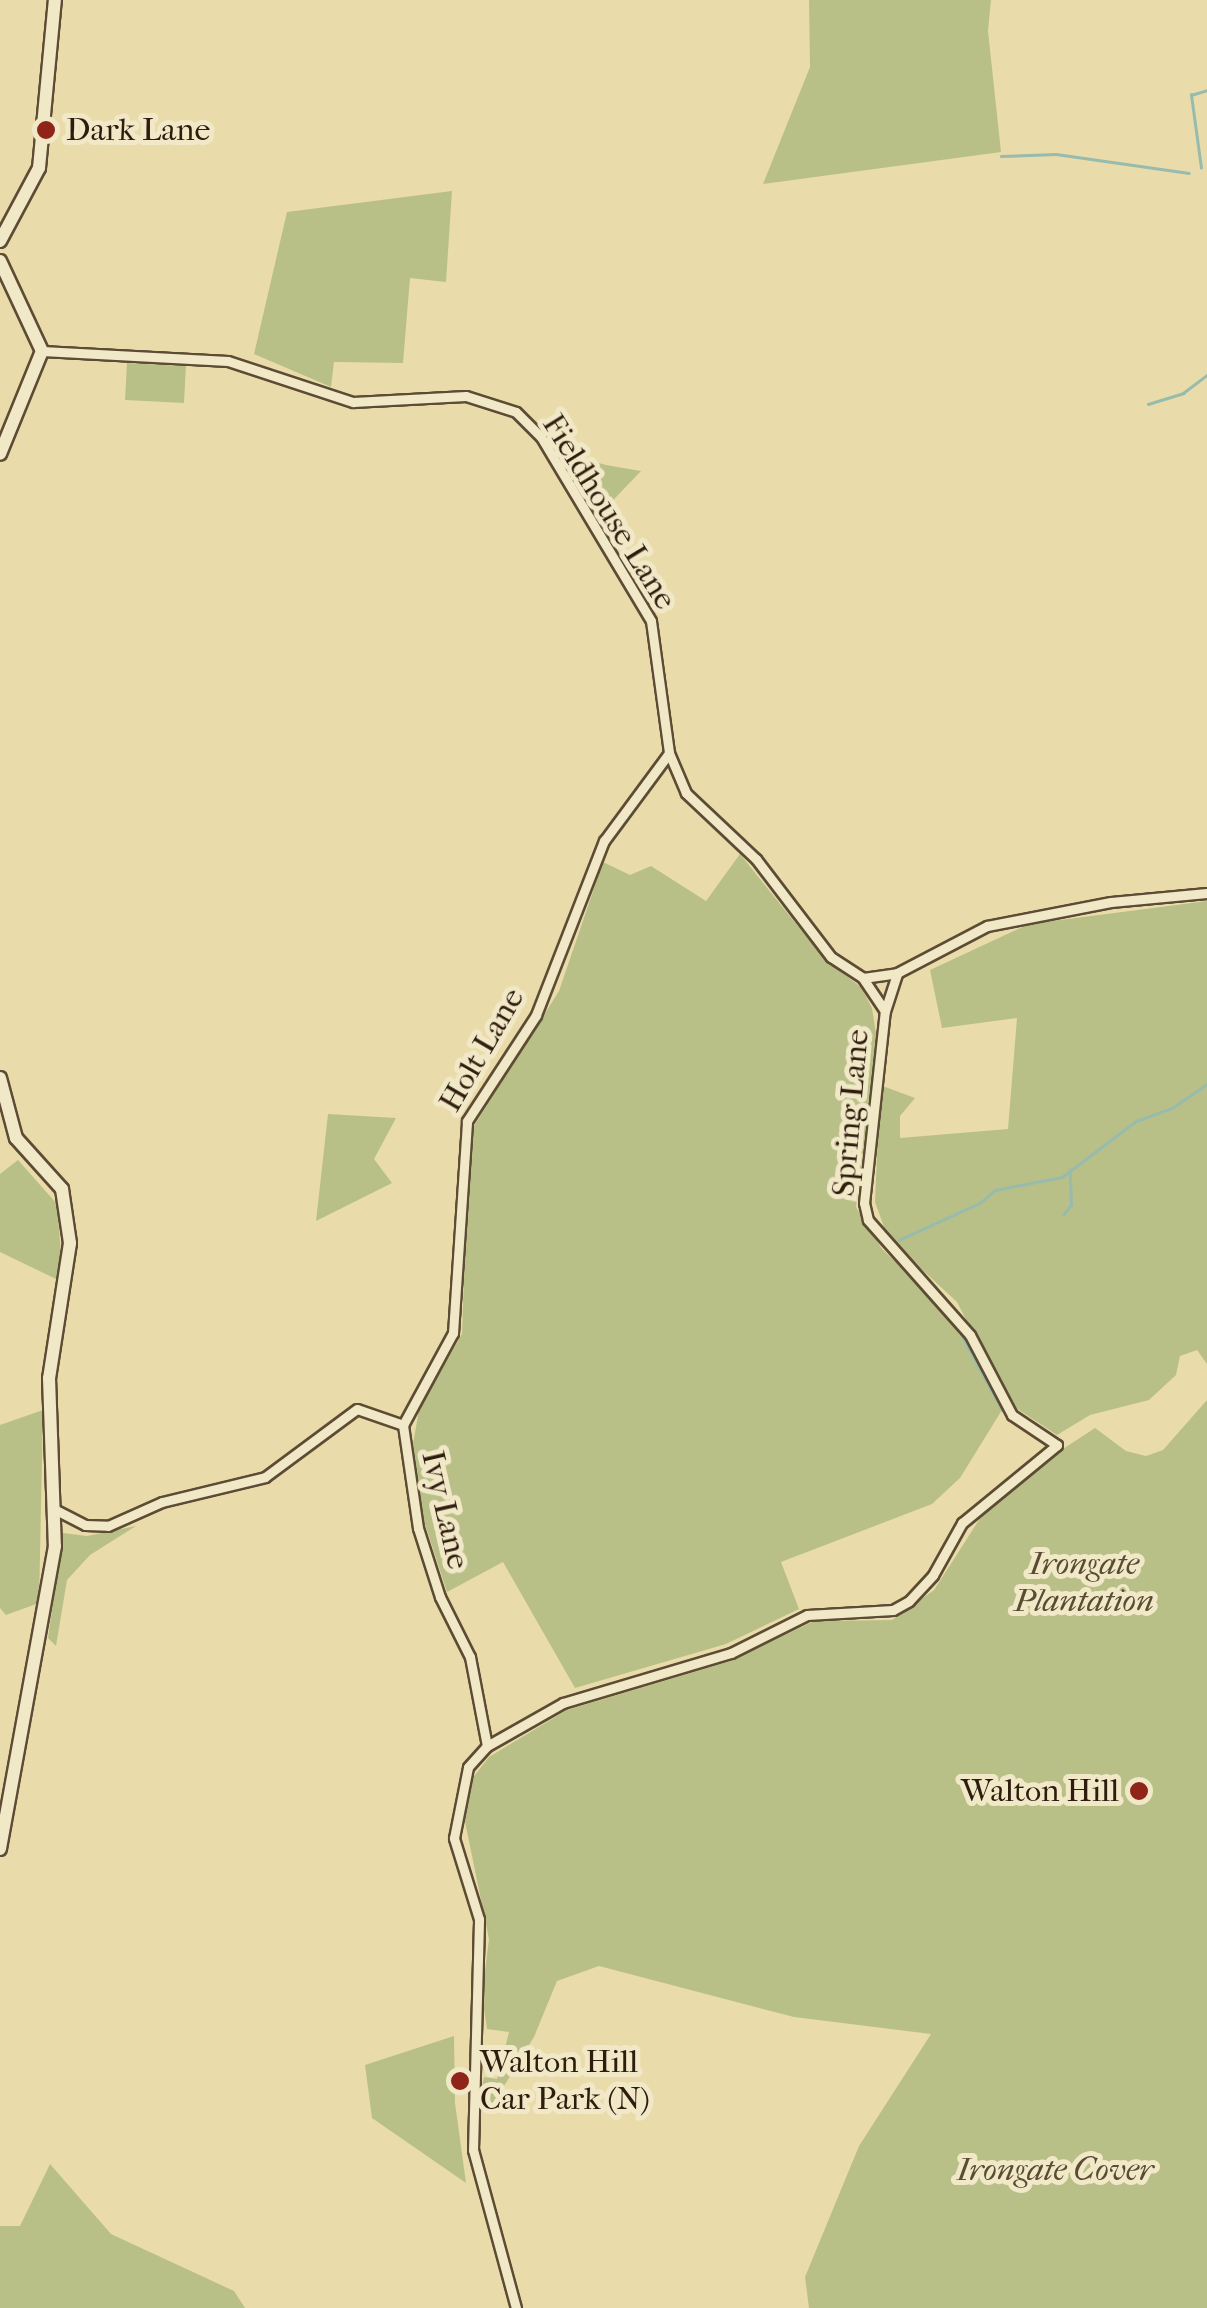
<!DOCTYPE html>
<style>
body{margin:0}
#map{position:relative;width:1207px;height:2308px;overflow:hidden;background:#e9dcaa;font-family:"IM FELL French Canon",serif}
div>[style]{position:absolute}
.green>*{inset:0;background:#b9c087;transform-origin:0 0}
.stream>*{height:2.5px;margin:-1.25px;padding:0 1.25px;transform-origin:1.25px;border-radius:1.25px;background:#97bbac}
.roads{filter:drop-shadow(2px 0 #5d4c34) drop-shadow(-2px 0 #5d4c34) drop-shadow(0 2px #5d4c34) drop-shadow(0 -2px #5d4c34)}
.street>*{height:9px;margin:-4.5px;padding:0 4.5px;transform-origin:4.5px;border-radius:4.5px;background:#f1e8c8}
.secondary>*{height:12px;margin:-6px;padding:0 6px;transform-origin:6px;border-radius:6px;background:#f1e8c8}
.dots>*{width:28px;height:28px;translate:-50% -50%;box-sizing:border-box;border:5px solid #f1e8c8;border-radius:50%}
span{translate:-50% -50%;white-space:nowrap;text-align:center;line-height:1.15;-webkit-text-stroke:10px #f1e8c8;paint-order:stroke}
.poi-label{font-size:32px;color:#2e1c0d}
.left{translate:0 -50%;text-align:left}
.right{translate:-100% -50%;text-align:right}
.street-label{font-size:32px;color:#2e1c0d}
.park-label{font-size:32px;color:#584d32;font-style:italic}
</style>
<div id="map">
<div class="green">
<i style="clip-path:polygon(809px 0,991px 0,988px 31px,1001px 152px,763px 184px,810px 67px)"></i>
<i style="clip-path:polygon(452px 191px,446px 282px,410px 278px,403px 363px,334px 362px,331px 387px,254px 354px,287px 212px)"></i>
<i style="left:127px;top:363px;width:59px;height:37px;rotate:3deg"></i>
<i style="clip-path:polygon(570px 455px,606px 465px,641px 471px,596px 518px)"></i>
<i style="clip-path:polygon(740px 854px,825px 960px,861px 987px,872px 1008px,877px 1040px,856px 1207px,882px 1249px,943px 1306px,1002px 1410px,960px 1478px,932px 1504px,781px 1562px,799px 1609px,726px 1644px,575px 1688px,503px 1562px,447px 1592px,424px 1521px,413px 1444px,419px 1410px,462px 1334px,469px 1134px,559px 991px,603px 862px,630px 875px,651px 866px,706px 901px)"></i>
<i style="clip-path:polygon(1207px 901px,1207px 1364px,1197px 1350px,1180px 1356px,1176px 1375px,1149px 1400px,1090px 1415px,1057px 1435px,1010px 1404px,957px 1302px,888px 1238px,875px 1202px,880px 1085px,915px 1098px,900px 1116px,900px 1138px,1008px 1129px,1017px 1018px,942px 1028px,930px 970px,1029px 924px)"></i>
<i style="clip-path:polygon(328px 1114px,396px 1118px,374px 1159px,392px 1183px,316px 1221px)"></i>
<i style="clip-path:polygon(18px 1160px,57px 1204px,62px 1266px,56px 1279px,0 1252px,0 1174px)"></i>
<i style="clip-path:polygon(1207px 1400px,1207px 2308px,809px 2308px,805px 2277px,859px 2146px,931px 2034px,794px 2017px,599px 1966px,557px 1981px,534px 2037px,488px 2112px,479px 2102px,484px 2077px,497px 2079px,509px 2032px,487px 2029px,482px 1995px,489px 1939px,464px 1817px,471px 1780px,489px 1757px,567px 1710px,731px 1661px,814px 1621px,892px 1620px,934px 1590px,997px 1492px,1095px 1428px,1126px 1451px,1146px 1456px,1163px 1450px)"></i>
<i style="clip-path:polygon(43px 1410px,39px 1603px,6px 1615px,0 1608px,0 1425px)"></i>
<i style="clip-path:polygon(136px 1526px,90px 1555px,67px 1580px,56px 1646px,48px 1638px,63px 1533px,87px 1536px)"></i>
<i style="clip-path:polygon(454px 2036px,455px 2103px,466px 2183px,372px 2118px,365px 2065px)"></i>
<i style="clip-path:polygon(50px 2164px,111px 2234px,234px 2291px,245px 2308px,0 2308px,0 2226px,20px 2226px)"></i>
</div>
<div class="stream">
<i style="left:1001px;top:156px;width:55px;rotate:-2.1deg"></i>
<i style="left:1056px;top:154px;width:134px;rotate:8.1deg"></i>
<i style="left:1201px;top:168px;width:74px;rotate:-97.8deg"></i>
<i style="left:1191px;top:95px;width:17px;rotate:-17deg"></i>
<i style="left:1148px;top:404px;width:37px;rotate:-17deg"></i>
<i style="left:1183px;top:393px;width:30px;rotate:-37deg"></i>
<i style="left:1063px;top:1215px;width:13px;rotate:-51deg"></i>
<i style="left:1071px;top:1205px;width:35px;rotate:-92deg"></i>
<i style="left:899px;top:1240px;width:89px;rotate:-24.6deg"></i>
<i style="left:980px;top:1203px;width:20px;rotate:-41deg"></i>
<i style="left:995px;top:1190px;width:68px;rotate:-11deg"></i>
<i style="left:1062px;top:1177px;width:93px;rotate:-37.1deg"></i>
<i style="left:1136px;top:1121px;width:38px;rotate:-20deg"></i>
<i style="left:1172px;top:1108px;width:42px;rotate:-34.4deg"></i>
<i style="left:957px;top:1327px;width:94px;rotate:61.2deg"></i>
</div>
<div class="roads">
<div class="street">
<i style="left:42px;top:351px;width:186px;rotate:3.1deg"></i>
<i style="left:228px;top:361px;width:132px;rotate:18.2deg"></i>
<i style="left:353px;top:402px;width:113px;rotate:-3deg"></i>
<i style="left:466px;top:396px;width:52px;rotate:17.7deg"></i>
<i style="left:516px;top:412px;width:35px;rotate:45deg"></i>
<i style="left:541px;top:437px;width:214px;rotate:59.1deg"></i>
<i style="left:651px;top:621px;width:133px;rotate:82.2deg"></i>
<i style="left:669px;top:753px;width:43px;rotate:67deg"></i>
<i style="left:686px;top:793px;width:96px;rotate:43.3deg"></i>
<i style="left:756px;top:859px;width:123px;rotate:52.6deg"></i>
<i style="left:831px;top:957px;width:38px;rotate:33deg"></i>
<i style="left:863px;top:978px;width:34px;rotate:-8deg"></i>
<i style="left:897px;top:973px;width:102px;rotate:-27.6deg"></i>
<i style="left:987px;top:926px;width:126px;rotate:-11deg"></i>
<i style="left:1111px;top:902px;width:96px;rotate:-5.4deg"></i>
<i style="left:885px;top:1011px;width:40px;rotate:-72deg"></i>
<i style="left:54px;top:1509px;width:35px;rotate:27deg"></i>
<i style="left:85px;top:1525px;width:23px;rotate:2deg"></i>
<i style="left:108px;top:1526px;width:59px;rotate:-24deg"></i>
<i style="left:162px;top:1502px;width:106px;rotate:-13.6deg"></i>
<i style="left:265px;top:1477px;width:114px;rotate:-36.5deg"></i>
<i style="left:357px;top:1409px;width:49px;rotate:19.2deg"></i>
<i style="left:487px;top:1746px;width:91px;rotate:-100.8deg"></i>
<i style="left:470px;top:1657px;width:67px;rotate:-116.6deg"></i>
<i style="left:440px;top:1597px;width:72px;rotate:-107.7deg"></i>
<i style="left:418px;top:1528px;width:104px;rotate:-98.3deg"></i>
<i style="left:403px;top:1425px;width:105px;rotate:-61.5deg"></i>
<i style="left:453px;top:1333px;width:212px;rotate:-86.2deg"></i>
<i style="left:467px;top:1121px;width:126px;rotate:-56.9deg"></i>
<i style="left:536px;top:1015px;width:187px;rotate:-68.7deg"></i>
<i style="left:604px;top:841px;width:109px;rotate:-53.5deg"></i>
<i style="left:516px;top:2308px;width:164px;rotate:-105.2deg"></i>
<i style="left:473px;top:2150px;width:231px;rotate:-88.5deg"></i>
<i style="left:479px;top:1919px;width:85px;rotate:-107.2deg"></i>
<i style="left:454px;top:1838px;width:72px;rotate:-78.8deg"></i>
<i style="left:468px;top:1767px;width:28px;rotate:-48deg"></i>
<i style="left:487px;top:1746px;width:87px;rotate:-29.5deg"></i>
<i style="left:563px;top:1703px;width:175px;rotate:-16.6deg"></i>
<i style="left:731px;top:1653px;width:85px;rotate:-26.6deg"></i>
<i style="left:807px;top:1615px;width:86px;rotate:-3.3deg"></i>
<i style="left:893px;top:1610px;width:18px;rotate:-29deg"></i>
<i style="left:909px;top:1601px;width:35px;rotate:-47deg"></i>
<i style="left:933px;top:1575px;width:60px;rotate:-60.9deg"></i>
<i style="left:962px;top:1523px;width:123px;rotate:-39.4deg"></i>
<i style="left:1057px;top:1445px;width:54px;rotate:-146.3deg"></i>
<i style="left:1012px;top:1415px;width:90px;rotate:-117.7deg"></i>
<i style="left:970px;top:1335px;width:154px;rotate:-131.6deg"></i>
<i style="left:868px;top:1220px;width:17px;rotate:-103deg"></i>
<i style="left:864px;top:1203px;width:193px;rotate:-83.8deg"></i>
<i style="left:885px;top:1011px;width:40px;rotate:-124deg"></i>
</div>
<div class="secondary">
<i style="left:0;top:241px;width:83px;rotate:-61.9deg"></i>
<i style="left:39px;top:168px;width:169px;rotate:-84.6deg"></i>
<i style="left:0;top:261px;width:99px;rotate:65deg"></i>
<i style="left:42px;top:351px;width:111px;rotate:112.2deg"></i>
<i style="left:0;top:1078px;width:62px;rotate:75.1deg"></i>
<i style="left:16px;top:1138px;width:69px;rotate:48deg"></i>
<i style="left:62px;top:1189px;width:55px;rotate:81.6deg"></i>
<i style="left:70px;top:1243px;width:137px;rotate:98.8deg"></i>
<i style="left:49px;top:1378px;width:168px;rotate:88deg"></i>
<i style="left:55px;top:1546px;width:308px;rotate:100.3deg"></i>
</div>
</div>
<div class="dots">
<i style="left:46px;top:130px;background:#8f2418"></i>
<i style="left:1139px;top:1791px;background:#8f2418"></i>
<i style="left:460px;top:2081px;background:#8f2418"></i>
</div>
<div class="poi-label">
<span class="left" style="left:66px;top:130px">Dark Lane</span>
<span class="right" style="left:1119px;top:1791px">Walton Hill</span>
<span class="left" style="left:480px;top:2081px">Walton Hill<br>Car Park (N)</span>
</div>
<div class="street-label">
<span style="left:609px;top:512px;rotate:58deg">Fieldhouse Lane</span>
<span style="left:482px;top:1050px;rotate:-60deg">Holt Lane</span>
<span style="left:851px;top:1113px;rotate:-85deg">Spring Lane</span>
<span style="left:445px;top:1510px;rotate:77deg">Ivy Lane</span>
</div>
<div class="park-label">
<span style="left:1084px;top:1583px">Irongate<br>Plantation</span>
<span style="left:1055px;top:2170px">Irongate Cover</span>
</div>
</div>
